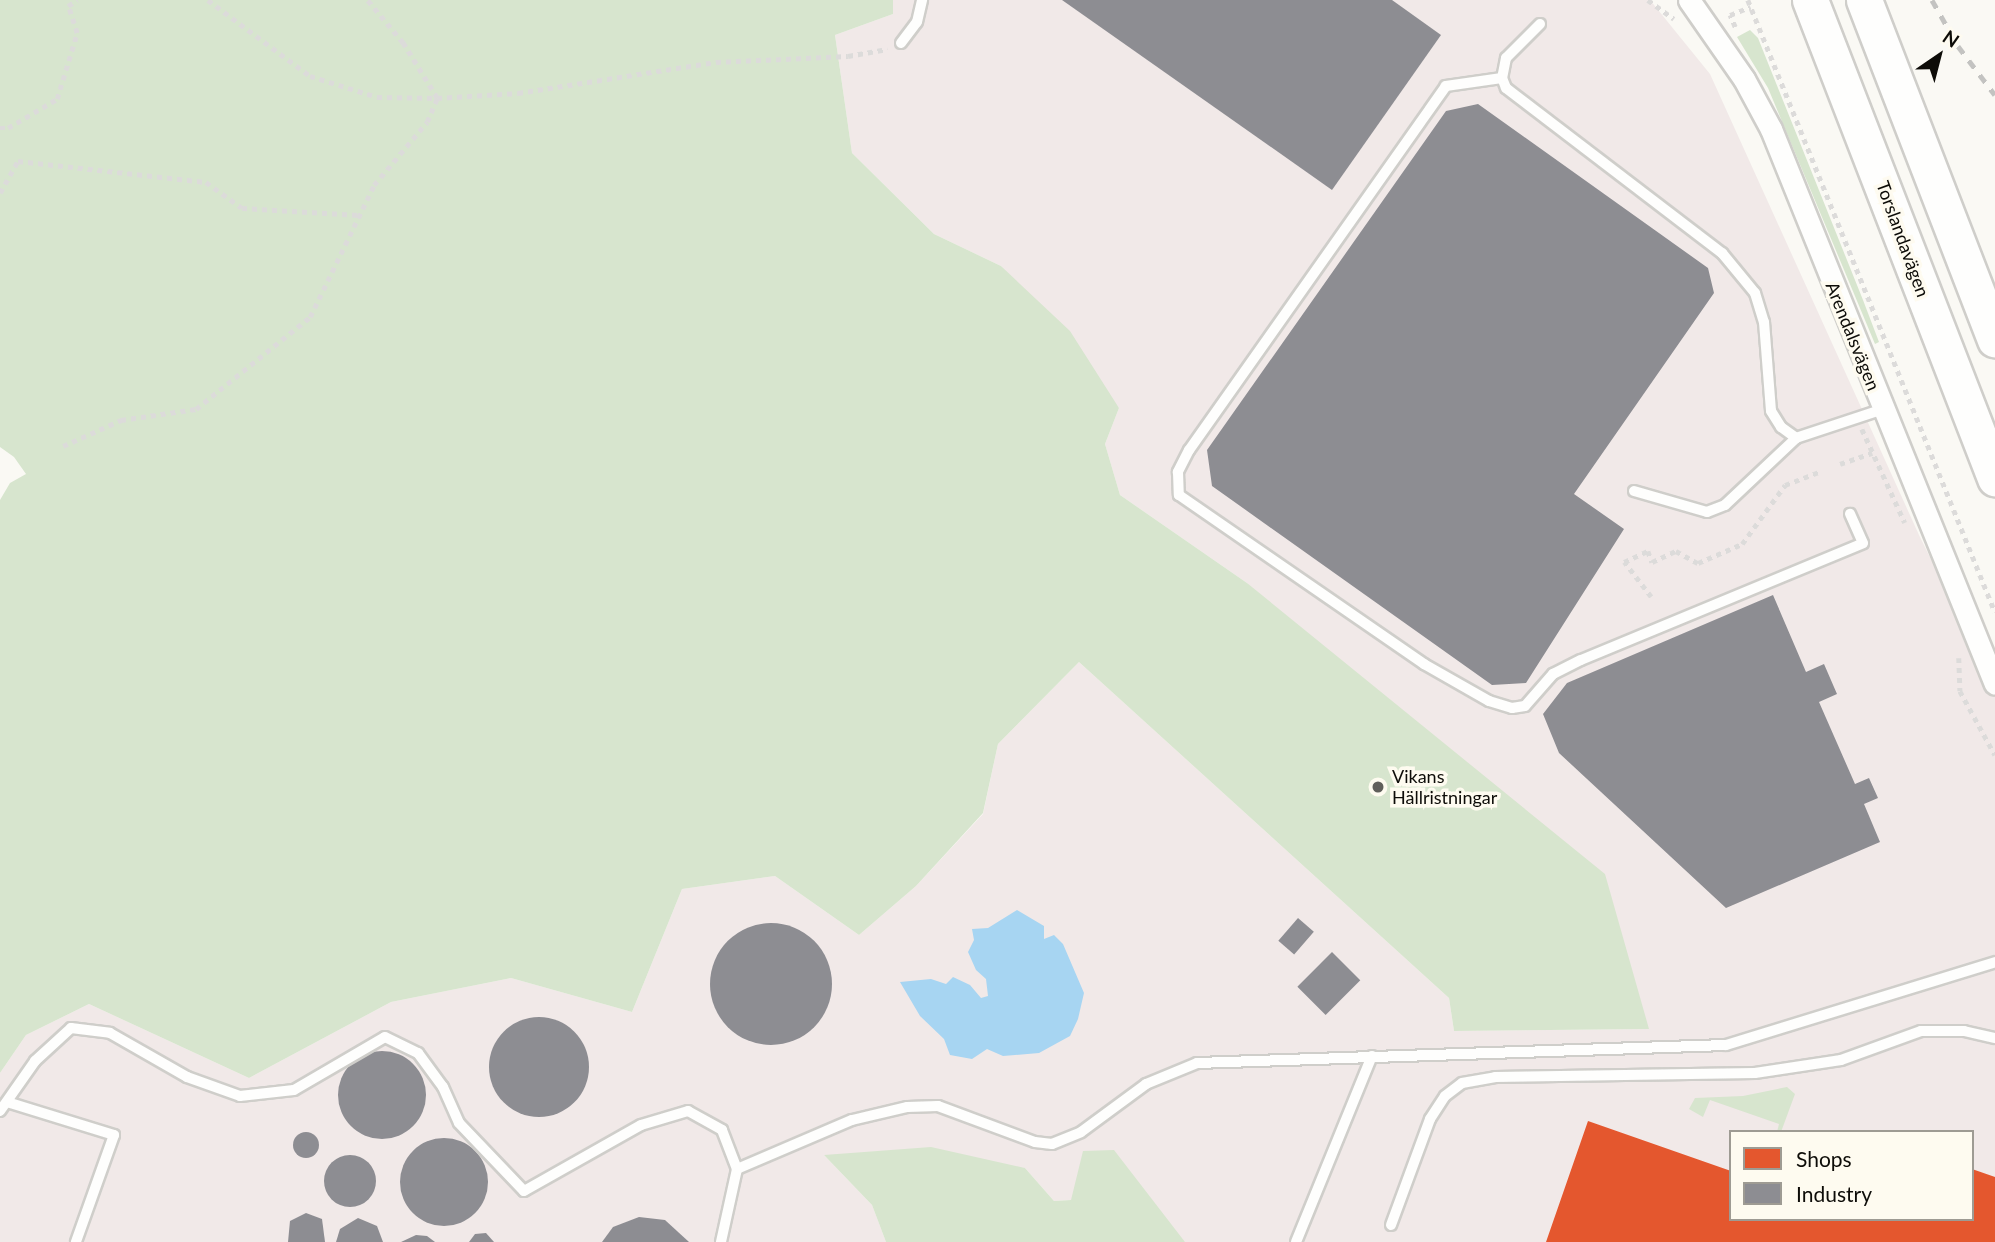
<!DOCTYPE html>
<meta charset="utf-8">
<style>
body{margin:0}
#map{position:relative;width:1995px;height:1242px;overflow:hidden;background:#faf9f4;font-family:Lato,sans-serif}
div>[style]{position:absolute}
.industrial>*{inset:0;background:#f1e9e8}
.green>*{inset:0;background:#d7e5ce}
.water>*{inset:0;background:#a7d5f2}
.shops>*{inset:0;background:#e4572e}
.industry>*{inset:0;background:#8d8d92;transform-origin:0 0}
.round{border-radius:50%}
.path>*{height:4.5px;margin-top:-2.25px;transform-origin:0;background:repeating-linear-gradient(90deg,#dcdbda 0 5px,transparent 0 10px)}
.roads{filter:drop-shadow(2px 0 #cfceca) drop-shadow(-2px 0 #cfceca) drop-shadow(0 2px #cfceca) drop-shadow(0 -2px #cfceca)}
.lane>*{height:10px;margin:-5px;padding:0 5px;transform-origin:5px;border-radius:5px;background:#fefefd}
.street>*{height:21px;margin:-10.5px;padding:0 10.5px;transform-origin:10.5px;border-radius:10.5px;background:#fefefd}
.primary>*{height:35px;margin:-17.5px;padding:0 17.5px;transform-origin:17.5px;border-radius:17.5px;background:#fefefd}
.rail>*{height:5px;margin-top:-2.5px;transform-origin:0;background:repeating-linear-gradient(90deg,#c3c3c1 0 9px,transparent 0 18px)}
.dots>*{width:19px;height:19px;translate:-50% -50%;box-sizing:border-box;border:4px solid #fefbf0;border-radius:50%}
span{translate:-50% -50%;white-space:nowrap;text-align:center;line-height:1.15;-webkit-text-stroke:7px #fefbf0;paint-order:stroke}
.street-label{font-size:18px;color:#0d0c08}
.poi-label{font-size:18px;color:#0d0c08}
.left{translate:0 -50%;text-align:left}
.legend{position:absolute;left:1729px;top:1130px;width:245px;height:91px;box-sizing:border-box;background:#fefbf0;border:2px solid #9e9b93;margin:0;padding:9px 12px;list-style:none;font-size:21px;color:#0d0c08}
.legend li{display:flex;align-items:center;gap:14px;height:35px}
.legend b{width:35px;border:2px solid #9e9b93}
.north{position:absolute;left:1904px;top:21px;width:70px;height:70px;-webkit-text-stroke:5px #fefbf0;paint-order:stroke;rotate:35deg;font-size:19px;font-weight:700;line-height:28px;text-align:center;color:#0d0c08}
.north::after{content:'';display:block;margin:auto;width:24px;height:32px;background:#0d0c08;clip-path:polygon(50% 0,100% 100%,50% 72%,0 100%)}
</style>
<div id="map">
<div class="industrial">
<i style="clip-path:polygon(evenodd,893px 0,1650px 0,1710px 74px,1919px 535px,1995px 689px,1995px 1242px,1185px 1242px,1071px 1200px,1054px 1201px,1025px 1168px,824px 1155px,872px 1205px,886px 1242px,0 1242px,0 1073px,26px 1035px,89px 1004px,249px 1078px,391px 1002px,511px 978px,632px 1012px,682px 889px,775px 876px,859px 935px,916px 886px,983px 814px,998px 744px,1079px 662px,1449px 998px,1454px 1031px,1648px 1029px,1247px 583px,1120px 495px,1105px 444px,1119px 408px,1001px 266px,934px 234px,852px 153px,835px 35px,893px 14px,893px 0,1731px 1132px,1972px 1132px,1972px 1219px,1731px 1219px,1731px 1132px)"></i>
</div>
<div class="green">
<i style="clip-path:polygon(0 0,893px 0,893px 14px,835px 35px,852px 153px,934px 234px,1001px 266px,1070px 331px,1119px 408px,1105px 444px,1120px 495px,1247px 583px,1605px 874px,1649px 1029px,1454px 1031px,1449px 998px,1079px 662px,998px 744px,983px 813px,916px 886px,859px 935px,775px 876px,682px 889px,632px 1012px,511px 978px,391px 1002px,249px 1078px,89px 1004px,26px 1035px,0 1073px,0 500px,10px 483px,26px 474px,14px 457px,0 447px)"></i>
<i style="clip-path:polygon(1750px 30px,1758px 38px,1863px 300px,1879px 342px,1875px 344px,1768px 88px,1737px 37px)"></i>
<i style="clip-path:polygon(1787px 1087px,1795px 1094px,1781px 1132px,1777px 1132px,1779px 1124px,1710px 1100px,1703px 1117px,1689px 1109px,1695px 1098px,1743px 1096px)"></i>
<i style="clip-path:polygon(931px 1147px,1025px 1168px,1054px 1201px,1071px 1200px,1083px 1151px,1114px 1150px,1185px 1242px,886px 1242px,872px 1205px,824px 1155px)"></i>
</div>
<div class="water">
<i style="clip-path:polygon(1017px 910px,1044px 926px,1044px 939px,1054px 935px,1063px 944px,1084px 993px,1078px 1019px,1070px 1036px,1039px 1053px,1003px 1056px,987px 1049px,972px 1059px,950px 1055px,944px 1039px,920px 1016px,900px 982px,931px 979px,946px 984px,953px 977px,970px 985px,981px 998px,988px 996px,986px 979px,976px 970px,968px 952px,974px 940px,972px 929px,988px 928px)"></i>
</div>
<div class="shops">
<i style="clip-path:polygon(1588px 1121px,1731px 1171px,1731px 1219px,1972px 1219px,1972px 1169px,1995px 1177px,1995px 1242px,1546px 1242px)"></i>
</div>
<div class="industry">
<i style="clip-path:polygon(1062px 0,1392px 0,1441px 35px,1332px 190px)"></i>
<i style="clip-path:polygon(1478px 104px,1708px 268px,1714px 293px,1574px 494px,1624px 529px,1526px 683px,1492px 685px,1212px 486px,1207px 450px,1446px 111px)"></i>
<i style="clip-path:polygon(1773px 595px,1806px 672px,1824px 664px,1837px 694px,1819px 702px,1855px 784px,1869px 778px,1878px 798px,1864px 804px,1880px 842px,1726px 908px,1559px 753px,1543px 714px,1567px 683px)"></i>
<i style="left:1298px;top:918px;width:21px;height:30px;rotate:41deg"></i>
<i class="round" style="left:710px;top:923px;width:122px;height:122px"></i>
<i style="left:1332px;top:952px;width:40px;height:49px;rotate:45deg"></i>
<i class="round" style="left:489px;top:1017px;width:100px;height:100px"></i>
<i class="round" style="left:338px;top:1051px;width:88px;height:88px"></i>
<i class="round" style="left:293px;top:1132px;width:26px;height:26px"></i>
<i class="round" style="left:400px;top:1138px;width:88px;height:88px"></i>
<i class="round" style="left:324px;top:1155px;width:52px;height:52px"></i>
<i style="clip-path:polygon(306px 1213px,322px 1219px,325px 1242px,288px 1242px,290px 1221px)"></i>
<i style="clip-path:polygon(639px 1217px,665px 1220px,689px 1242px,602px 1242px,613px 1227px)"></i>
<i style="clip-path:polygon(358px 1218px,377px 1226px,383px 1242px,336px 1242px,340px 1229px)"></i>
<i style="clip-path:polygon(486px 1233px,494px 1242px,469px 1242px,475px 1234px)"></i>
<i style="clip-path:polygon(416px 1235px,427px 1236px,435px 1242px,401px 1242px)"></i>
</div>
<div class="path">
<i style="left:208px;top:0;width:127px;rotate:36.7deg"></i>
<i style="left:310px;top:76px;width:70px;rotate:17.4deg"></i>
<i style="left:377px;top:97px;width:60px;rotate:1deg"></i>
<i style="left:437px;top:98px;width:65px;rotate:-121.7deg"></i>
<i style="left:403px;top:43px;width:56px;rotate:-129.9deg"></i>
<i style="left:1648px;top:0;width:32px;rotate:36deg"></i>
<i style="left:1748px;top:0;width:660px;rotate:68.02deg"></i>
<i style="left:1735px;top:27px;width:13px;rotate:-113deg"></i>
<i style="left:1730px;top:15px;width:22px;rotate:-22deg"></i>
<i style="left:0;top:128px;width:8px"></i>
<i style="left:8px;top:128px;width:57px;rotate:-30.6deg"></i>
<i style="left:57px;top:99px;width:69px;rotate:-73.1deg"></i>
<i style="left:77px;top:33px;width:28px;rotate:-108deg"></i>
<i style="left:68px;top:6px;width:11px;rotate:-34deg"></i>
<i style="left:0;top:193px;width:37px;rotate:-61deg"></i>
<i style="left:18px;top:161px;width:189px;rotate:6.4deg"></i>
<i style="left:206px;top:182px;width:44px;rotate:35.8deg"></i>
<i style="left:242px;top:208px;width:117px;rotate:3.4deg"></i>
<i style="left:1862px;top:429px;width:103px;rotate:65.4deg"></i>
<i style="left:63px;top:446px;width:64px;rotate:-24.1deg"></i>
<i style="left:121px;top:420px;width:76px;rotate:-8.3deg"></i>
<i style="left:196px;top:409px;width:146px;rotate:-38.9deg"></i>
<i style="left:310px;top:317px;width:147px;rotate:-64.1deg"></i>
<i style="left:374px;top:185px;width:82px;rotate:-49.9deg"></i>
<i style="left:427px;top:122px;width:26px;rotate:-67deg"></i>
<i style="left:437px;top:98px;width:81px;rotate:-3.5deg"></i>
<i style="left:518px;top:93px;width:200px;rotate:-8.9deg"></i>
<i style="left:716px;top:62px;width:132px;rotate:-2.6deg"></i>
<i style="left:848px;top:56px;width:40px;rotate:-10deg"></i>
<i style="left:1840px;top:464px;width:34px;rotate:-19deg"></i>
<i style="left:1651px;top:597px;width:44px;rotate:-127.6deg"></i>
<i style="left:1624px;top:562px;width:26px;rotate:-25deg"></i>
<i style="left:1648px;top:551px;width:12px;rotate:70deg"></i>
<i style="left:1652px;top:562px;width:26px;rotate:-25deg"></i>
<i style="left:1676px;top:551px;width:25px;rotate:29deg"></i>
<i style="left:1698px;top:563px;width:48px;rotate:-23.4deg"></i>
<i style="left:1742px;top:544px;width:73px;rotate:-53.9deg"></i>
<i style="left:1785px;top:485px;width:39px;rotate:-21deg"></i>
<i style="left:1959px;top:658px;width:33px;rotate:88deg"></i>
<i style="left:1960px;top:691px;width:73px;rotate:61.3deg"></i>
</div>
<div class="roads">
<div class="lane">
<i style="left:1540px;top:24px;width:48px;rotate:135deg"></i>
<i style="left:1506px;top:58px;width:20px;rotate:101deg"></i>
<i style="left:1502px;top:78px;width:11px;rotate:68deg"></i>
<i style="left:1506px;top:88px;width:272px;rotate:37.4deg"></i>
<i style="left:1722px;top:253px;width:52px;rotate:50.5deg"></i>
<i style="left:1755px;top:293px;width:30px;rotate:73deg"></i>
<i style="left:1764px;top:322px;width:89px;rotate:85.5deg"></i>
<i style="left:1771px;top:411px;width:19px;rotate:58deg"></i>
<i style="left:1781px;top:427px;width:19px;rotate:36deg"></i>
<i style="left:1796px;top:438px;width:92px;rotate:-18.4deg"></i>
<i style="left:901px;top:43px;width:26px;rotate:-53deg"></i>
<i style="left:917px;top:22px;width:23px;rotate:-77deg"></i>
<i style="left:1502px;top:78px;width:57px;rotate:171.9deg"></i>
<i style="left:1446px;top:86px;width:446px;rotate:125.2deg"></i>
<i style="left:1189px;top:450px;width:25px;rotate:117deg"></i>
<i style="left:1178px;top:472px;width:23px;rotate:88deg"></i>
<i style="left:1179px;top:495px;width:298px;rotate:34.6deg"></i>
<i style="left:1424px;top:664px;width:75px;rotate:29.6deg"></i>
<i style="left:1489px;top:701px;width:24px;rotate:17deg"></i>
<i style="left:1512px;top:708px;width:13px;rotate:-9deg"></i>
<i style="left:1525px;top:706px;width:43px;rotate:-48.8deg"></i>
<i style="left:1553px;top:674px;width:31px;rotate:-27deg"></i>
<i style="left:1581px;top:660px;width:305px;rotate:-22.5deg"></i>
<i style="left:1863px;top:543px;width:32px;rotate:-114deg"></i>
<i style="left:1634px;top:491px;width:76px;rotate:16deg"></i>
<i style="left:1707px;top:512px;width:19px;rotate:-21deg"></i>
<i style="left:1725px;top:505px;width:98px;rotate:-43.3deg"></i>
<i style="left:7px;top:1102px;width:112px;rotate:17.1deg"></i>
<i style="left:114px;top:1135px;width:114px;rotate:109.6deg"></i>
<i style="left:0;top:1111px;width:61px;rotate:-55deg"></i>
<i style="left:35px;top:1061px;width:49px;rotate:-42.5deg"></i>
<i style="left:71px;top:1028px;width:39px;rotate:7deg"></i>
<i style="left:110px;top:1033px;width:89px;rotate:29.7deg"></i>
<i style="left:187px;top:1077px;width:56px;rotate:19.7deg"></i>
<i style="left:240px;top:1096px;width:54px;rotate:-6.3deg"></i>
<i style="left:294px;top:1090px;width:105px;rotate:-30.2deg"></i>
<i style="left:385px;top:1037px;width:37px;rotate:26deg"></i>
<i style="left:418px;top:1053px;width:42px;rotate:53.7deg"></i>
<i style="left:443px;top:1087px;width:39px;rotate:66deg"></i>
<i style="left:459px;top:1123px;width:94px;rotate:46.3deg"></i>
<i style="left:524px;top:1191px;width:134px;rotate:-29.4deg"></i>
<i style="left:641px;top:1125px;width:49px;rotate:-16.6deg"></i>
<i style="left:688px;top:1111px;width:39px;rotate:29deg"></i>
<i style="left:722px;top:1130px;width:42px;rotate:69deg"></i>
<i style="left:737px;top:1169px;width:75px;rotate:102.4deg"></i>
<i style="left:737px;top:1169px;width:125px;rotate:-23.1deg"></i>
<i style="left:852px;top:1120px;width:57px;rotate:-13.3deg"></i>
<i style="left:907px;top:1107px;width:31px;rotate:-2deg"></i>
<i style="left:938px;top:1106px;width:103px;rotate:20.4deg"></i>
<i style="left:1035px;top:1142px;width:17px;rotate:7deg"></i>
<i style="left:1052px;top:1144px;width:31px;rotate:-22deg"></i>
<i style="left:1081px;top:1132px;width:81px;rotate:-36.4deg"></i>
<i style="left:1146px;top:1084px;width:55px;rotate:-22.4deg"></i>
<i style="left:1197px;top:1063px;width:529px;rotate:-1.95deg"></i>
<i style="left:1726px;top:1045px;width:282px;rotate:-17.1deg"></i>
<i style="left:1391px;top:1225px;width:113px;rotate:-69.8deg"></i>
<i style="left:1430px;top:1119px;width:27px;rotate:-57deg"></i>
<i style="left:1445px;top:1096px;width:21px;rotate:-37deg"></i>
<i style="left:1462px;top:1083px;width:34px;rotate:-10deg"></i>
<i style="left:1495px;top:1077px;width:260px;rotate:-0.9deg"></i>
<i style="left:1755px;top:1073px;width:87px;rotate:-8.6deg"></i>
<i style="left:1841px;top:1060px;width:85px;rotate:-19.9deg"></i>
<i style="left:1921px;top:1031px;width:43px"></i>
<i style="left:1964px;top:1031px;width:32px;rotate:13deg"></i>
<i style="left:1296px;top:1242px;width:201px;rotate:-67.8deg"></i>
</div>
<div class="street">
<i style="left:1689px;top:0;width:96px;rotate:55.2deg"></i>
<i style="left:1744px;top:79px;width:57px;rotate:61.6deg"></i>
<i style="left:1771px;top:129px;width:598px;rotate:68.02deg"></i>
</div>
<div class="primary">
<i style="left:1810px;top:0;width:513px;rotate:68.84deg"></i>
<i style="left:1864px;top:0;width:364px;rotate:68.9deg"></i>
</div>
</div>
<div class="rail">
<i style="left:1932px;top:0;width:53px;rotate:60.5deg"></i>
<i style="left:1958px;top:46px;width:61px;rotate:52.9deg"></i>
</div>
<div class="dots">
<i style="left:1378px;top:787px;background:#605f5b"></i>
</div>
<div class="street-label">
<span style="left:1903px;top:239px;rotate:70deg">Torslandavägen</span>
<span style="left:1853px;top:336px;rotate:68deg">Arendalsvägen</span>
</div>
<div class="poi-label">
<span class="left" style="left:1392px;top:787px">Vikans<br>Hällristningar</span>
</div>
<ul class="legend">
<li><b style="height:19px;background:#e4572e"></b>Shops</li>
<li><b style="height:19px;background:#8d8d92"></b>Industry</li>
</ul>
<div class="north">N</div>
</div>
